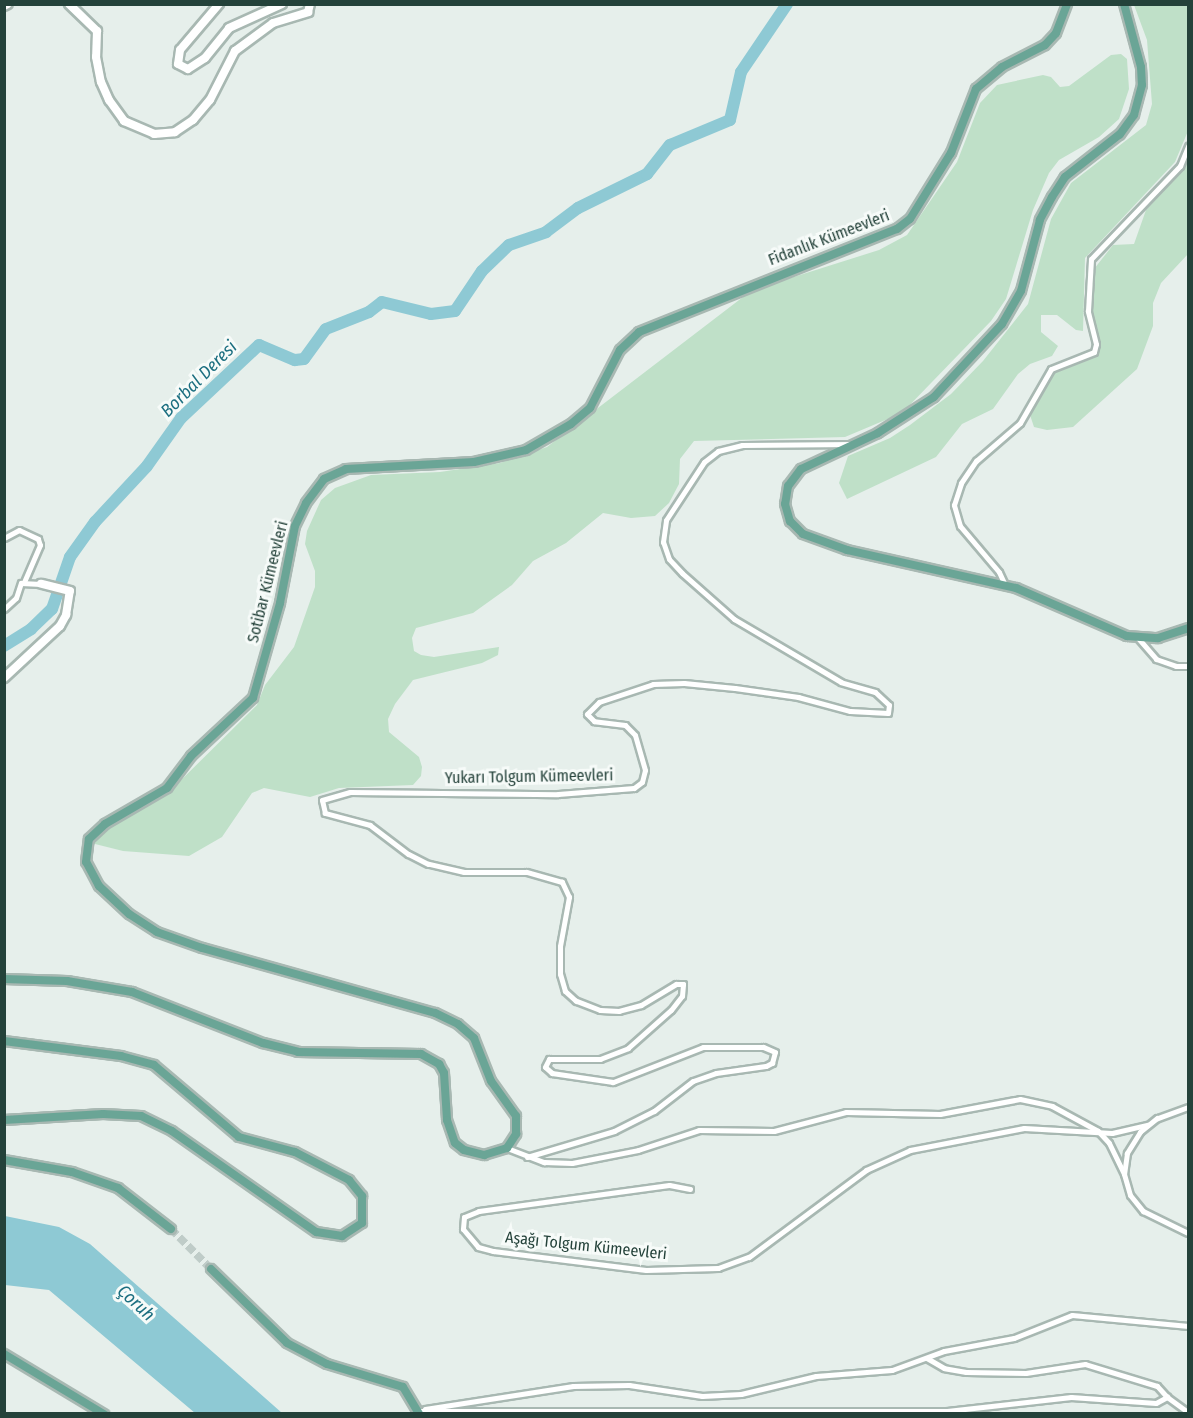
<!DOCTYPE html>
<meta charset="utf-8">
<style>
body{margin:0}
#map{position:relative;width:1193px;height:1418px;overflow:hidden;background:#e6efeb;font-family:"Fira Sans Condensed",sans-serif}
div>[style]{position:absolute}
.green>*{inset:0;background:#bfe0c8}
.water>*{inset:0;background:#8ec9d4}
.river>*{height:12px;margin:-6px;padding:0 6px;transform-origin:6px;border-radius:6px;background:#8ec9d4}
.primary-tunnel>*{height:8px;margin-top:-4px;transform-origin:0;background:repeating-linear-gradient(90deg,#bfccc8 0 8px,transparent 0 12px)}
.roads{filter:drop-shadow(2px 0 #a8b8b2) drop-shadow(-2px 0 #a8b8b2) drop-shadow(0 2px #a8b8b2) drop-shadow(0 -2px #a8b8b2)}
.street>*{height:5px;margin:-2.5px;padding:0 2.5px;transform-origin:2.5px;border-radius:2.5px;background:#fff}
.secondary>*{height:8px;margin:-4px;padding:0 4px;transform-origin:4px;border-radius:4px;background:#fff}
.primary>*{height:8px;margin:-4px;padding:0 4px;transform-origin:4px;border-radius:4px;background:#6aa596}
span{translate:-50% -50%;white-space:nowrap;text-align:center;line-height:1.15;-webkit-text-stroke:6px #f7fbf9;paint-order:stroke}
.street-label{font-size:16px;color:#24423a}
.water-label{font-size:18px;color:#1c6f80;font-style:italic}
.frame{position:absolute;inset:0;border:6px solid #24423a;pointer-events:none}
</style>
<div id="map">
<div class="green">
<i style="clip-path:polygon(1134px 5px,1188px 5px,1188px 131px,1175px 162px,1085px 258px,1083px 331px,1076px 330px,1057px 315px,1041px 315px,1041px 332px,1058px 346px,1052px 356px,1030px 364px,1018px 374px,993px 409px,962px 424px,936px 457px,847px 499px,839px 483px,848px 456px,890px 438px,910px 425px,951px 394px,983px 361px,1028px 304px,1051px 219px,1071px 183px,1146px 125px,1152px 104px,1147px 40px)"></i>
<i style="clip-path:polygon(1121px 54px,1127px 59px,1129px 89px,1119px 119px,1099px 137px,1059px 160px,1049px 173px,1033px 210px,1006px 299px,991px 321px,902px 413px,845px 437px,694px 441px,680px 459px,679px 484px,669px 503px,655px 516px,631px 518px,603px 513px,566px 543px,533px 561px,512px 585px,473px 613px,416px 628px,412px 638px,414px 651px,421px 655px,434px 657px,499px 647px,498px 655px,482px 663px,413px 680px,395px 704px,388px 719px,389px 732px,419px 757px,422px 767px,421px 776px,413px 785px,339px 788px,310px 797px,264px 788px,252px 793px,222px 837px,189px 856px,123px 851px,91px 843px,106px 828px,168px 793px,257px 705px,265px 685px,294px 647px,315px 587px,315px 571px,305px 544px,307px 531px,321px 500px,335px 488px,371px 475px,440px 472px,500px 463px,547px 447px,743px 297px,759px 288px,879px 250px,907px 235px,957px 162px,980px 103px,997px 85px,1043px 75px,1051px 77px,1060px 87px,1069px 86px,1111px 55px)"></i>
<i style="clip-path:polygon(1188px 154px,1188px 254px,1161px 283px,1153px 303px,1153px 326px,1137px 369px,1073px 427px,1047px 430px,1034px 427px,1029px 412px,1051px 373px,1099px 354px,1092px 319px,1094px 269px,1113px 245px,1134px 244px,1146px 210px,1182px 168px)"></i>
</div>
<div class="water">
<i style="clip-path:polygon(5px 1216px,59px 1227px,90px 1244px,282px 1413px,195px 1413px,49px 1290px,5px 1285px)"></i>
</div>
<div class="river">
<i style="left:4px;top:646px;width:32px;rotate:-32deg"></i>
<i style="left:31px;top:629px;width:29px;rotate:-44deg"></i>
<i style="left:52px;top:609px;width:55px;rotate:-70.9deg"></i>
<i style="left:70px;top:557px;width:43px;rotate:-54.5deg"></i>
<i style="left:95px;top:522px;width:76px;rotate:-47.1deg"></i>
<i style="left:147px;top:466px;width:59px;rotate:-54.7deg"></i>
<i style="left:181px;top:418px;width:107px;rotate:-43.1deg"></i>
<i style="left:259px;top:345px;width:39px;rotate:23deg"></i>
<i style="left:295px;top:360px;width:9px;rotate:-6deg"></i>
<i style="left:304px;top:359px;width:37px;rotate:-54deg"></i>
<i style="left:326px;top:329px;width:46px;rotate:-21.6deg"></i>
<i style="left:369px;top:312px;width:16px;rotate:-38deg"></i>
<i style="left:382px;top:302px;width:50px;rotate:13.8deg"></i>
<i style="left:431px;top:314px;width:24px;rotate:-7deg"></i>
<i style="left:455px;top:311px;width:48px;rotate:-56deg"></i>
<i style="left:482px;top:271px;width:37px;rotate:-44deg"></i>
<i style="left:509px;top:245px;width:39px;rotate:-19deg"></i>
<i style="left:546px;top:232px;width:40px;rotate:-37deg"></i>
<i style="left:578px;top:208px;width:77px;rotate:-26.2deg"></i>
<i style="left:647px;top:174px;width:37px;rotate:-52deg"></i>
<i style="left:670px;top:145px;width:65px;rotate:-22.6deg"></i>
<i style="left:730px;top:120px;width:49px;rotate:-77.1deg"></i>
<i style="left:741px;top:72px;width:82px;rotate:-55.9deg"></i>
</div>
<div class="primary-tunnel">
<i style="left:171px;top:1229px;width:57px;rotate:45deg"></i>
</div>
<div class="roads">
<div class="street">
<i style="left:4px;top:538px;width:17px;rotate:-28deg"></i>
<i style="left:19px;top:530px;width:21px;rotate:25deg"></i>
<i style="left:38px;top:539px;width:6px;rotate:72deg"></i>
<i style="left:40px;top:545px;width:40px;rotate:113.4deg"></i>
<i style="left:1005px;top:585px;width:14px;rotate:-115deg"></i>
<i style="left:999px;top:572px;width:60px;rotate:-130.3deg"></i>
<i style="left:960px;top:526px;width:22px;rotate:-106deg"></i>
<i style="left:954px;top:505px;width:23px;rotate:-72deg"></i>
<i style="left:961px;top:483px;width:27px;rotate:-56deg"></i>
<i style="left:976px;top:461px;width:58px;rotate:-40.8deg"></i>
<i style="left:1020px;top:423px;width:62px;rotate:-60.1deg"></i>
<i style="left:1051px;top:369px;width:46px;rotate:-21.6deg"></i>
<i style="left:1094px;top:352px;width:8px;rotate:-76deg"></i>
<i style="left:1096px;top:344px;width:34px;rotate:-104deg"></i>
<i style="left:1088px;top:311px;width:52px;rotate:-86.7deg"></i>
<i style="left:1091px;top:259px;width:129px;rotate:-46.3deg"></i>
<i style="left:1180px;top:166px;width:22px;rotate:-68deg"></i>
<i style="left:4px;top:609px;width:16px;rotate:-43deg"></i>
<i style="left:16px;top:598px;width:16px;rotate:-72deg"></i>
<i style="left:21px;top:583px;width:20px;rotate:3deg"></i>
<i style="left:1138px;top:638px;width:28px;rotate:49deg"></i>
<i style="left:1156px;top:659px;width:21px;rotate:19deg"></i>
<i style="left:1176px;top:666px;width:12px"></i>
<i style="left:1188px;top:1107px;width:33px;rotate:160deg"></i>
<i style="left:1157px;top:1118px;width:22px;rotate:141deg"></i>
<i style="left:1140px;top:1132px;width:25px;rotate:122deg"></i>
<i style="left:1127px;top:1153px;width:21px;rotate:98deg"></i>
<i style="left:1124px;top:1174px;width:22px;rotate:74deg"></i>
<i style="left:1130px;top:1195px;width:21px;rotate:51deg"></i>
<i style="left:1143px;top:1211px;width:50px;rotate:26.1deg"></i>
<i style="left:507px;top:1148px;width:40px;rotate:21deg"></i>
<i style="left:544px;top:1162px;width:28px;rotate:2deg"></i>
<i style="left:572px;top:1163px;width:67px;rotate:-11.1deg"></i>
<i style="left:638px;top:1150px;width:64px;rotate:-18.2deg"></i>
<i style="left:699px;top:1130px;width:75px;rotate:0.8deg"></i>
<i style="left:774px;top:1131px;width:74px;rotate:-14.8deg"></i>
<i style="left:846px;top:1112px;width:94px;rotate:1.2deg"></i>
<i style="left:940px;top:1114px;width:81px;rotate:-10.6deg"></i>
<i style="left:1020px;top:1099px;width:33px;rotate:12deg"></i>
<i style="left:1052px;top:1106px;width:52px;rotate:28.5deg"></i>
<i style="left:1098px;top:1131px;width:16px;rotate:47deg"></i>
<i style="left:1109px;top:1143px;width:34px;rotate:64deg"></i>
<i style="left:527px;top:1157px;width:91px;rotate:-16.6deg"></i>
<i style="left:614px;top:1131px;width:45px;rotate:-26.6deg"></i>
<i style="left:654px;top:1111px;width:49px;rotate:-37.6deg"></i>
<i style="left:693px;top:1081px;width:24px;rotate:-19deg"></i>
<i style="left:716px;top:1073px;width:50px;rotate:-8deg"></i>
<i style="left:766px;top:1066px;width:7px;rotate:-27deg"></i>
<i style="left:772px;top:1063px;width:11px;rotate:-75deg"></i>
<i style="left:775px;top:1052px;width:13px;rotate:-157deg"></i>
<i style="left:763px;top:1047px;width:60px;rotate:180deg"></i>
<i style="left:703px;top:1047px;width:97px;rotate:158.7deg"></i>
<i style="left:613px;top:1082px;width:62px;rotate:-171.6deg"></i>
<i style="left:552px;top:1073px;width:9px;rotate:-139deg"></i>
<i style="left:545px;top:1067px;width:9px;rotate:-63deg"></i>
<i style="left:549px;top:1059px;width:51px"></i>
<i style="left:600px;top:1059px;width:30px;rotate:-21deg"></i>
<i style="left:628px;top:1048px;width:57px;rotate:-41.5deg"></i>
<i style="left:671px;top:1010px;width:18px;rotate:-52deg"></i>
<i style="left:682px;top:996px;width:12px;rotate:-85deg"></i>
<i style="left:683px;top:984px;width:7px;rotate:180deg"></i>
<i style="left:676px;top:984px;width:41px;rotate:149deg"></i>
<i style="left:641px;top:1005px;width:23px;rotate:165deg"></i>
<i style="left:619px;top:1011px;width:19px;rotate:-177deg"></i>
<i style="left:600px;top:1010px;width:26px;rotate:-159deg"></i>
<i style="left:576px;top:1001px;width:15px;rotate:-138deg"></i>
<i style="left:565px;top:991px;width:18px;rotate:-106deg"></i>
<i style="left:560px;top:974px;width:28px;rotate:-90deg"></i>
<i style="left:560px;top:946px;width:50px;rotate:-79.6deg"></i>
<i style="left:569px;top:897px;width:17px;rotate:-115deg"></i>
<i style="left:562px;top:882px;width:37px;rotate:-164deg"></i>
<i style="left:526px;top:872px;width:62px;rotate:180deg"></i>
<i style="left:464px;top:872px;width:37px;rotate:-167deg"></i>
<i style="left:428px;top:864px;width:22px;rotate:-153deg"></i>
<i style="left:408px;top:854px;width:48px;rotate:-142.7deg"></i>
<i style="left:370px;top:825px;width:47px;rotate:-165.1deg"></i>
<i style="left:325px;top:813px;width:13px;rotate:-103deg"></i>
<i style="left:322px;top:800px;width:29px;rotate:-16deg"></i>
<i style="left:350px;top:792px;width:208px;rotate:0.6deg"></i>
<i style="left:558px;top:794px;width:76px;rotate:-4.5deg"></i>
<i style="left:634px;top:788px;width:10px;rotate:-37deg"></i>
<i style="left:642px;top:782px;width:12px;rotate:-76deg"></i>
<i style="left:645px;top:770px;width:36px;rotate:-106deg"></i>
<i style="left:635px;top:735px;width:14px;rotate:-135deg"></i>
<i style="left:625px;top:725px;width:31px;rotate:-173deg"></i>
<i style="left:594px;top:721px;width:10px;rotate:-135deg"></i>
<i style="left:587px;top:714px;width:17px;rotate:-45deg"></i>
<i style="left:599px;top:702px;width:57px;rotate:-18.4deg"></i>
<i style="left:653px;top:684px;width:31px;rotate:-2deg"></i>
<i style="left:684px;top:683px;width:51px;rotate:5.6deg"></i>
<i style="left:735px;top:688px;width:64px;rotate:8.1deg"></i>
<i style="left:798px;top:697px;width:54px;rotate:15.1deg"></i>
<i style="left:850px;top:711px;width:38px;rotate:3deg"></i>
<i style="left:888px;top:713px;width:8px;rotate:-83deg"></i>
<i style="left:889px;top:705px;width:19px;rotate:-137deg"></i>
<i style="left:875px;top:692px;width:35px;rotate:-164deg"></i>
<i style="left:841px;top:682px;width:124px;rotate:-149.5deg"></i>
<i style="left:734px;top:619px;width:69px;rotate:-138.5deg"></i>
<i style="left:682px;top:573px;width:19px;rotate:-133deg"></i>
<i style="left:669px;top:559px;width:18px;rotate:-109deg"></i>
<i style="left:663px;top:542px;width:22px;rotate:-82deg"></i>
<i style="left:666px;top:520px;width:69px;rotate:-56.8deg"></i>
<i style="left:704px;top:462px;width:18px;rotate:-38deg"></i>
<i style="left:718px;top:451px;width:25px;rotate:-14deg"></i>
<i style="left:742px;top:445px;width:111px;rotate:-0.5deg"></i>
<i style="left:690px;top:1189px;width:21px;rotate:-169deg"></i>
<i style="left:669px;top:1185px;width:192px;rotate:172.2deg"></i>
<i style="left:479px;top:1211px;width:16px;rotate:158deg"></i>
<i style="left:464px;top:1217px;width:12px;rotate:95deg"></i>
<i style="left:463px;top:1229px;width:23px;rotate:50deg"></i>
<i style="left:478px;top:1247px;width:16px;rotate:15deg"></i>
<i style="left:493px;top:1251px;width:154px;rotate:7.1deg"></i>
<i style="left:646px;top:1270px;width:72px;rotate:-1.6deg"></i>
<i style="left:718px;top:1268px;width:33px;rotate:-20deg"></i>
<i style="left:749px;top:1257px;width:146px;rotate:-36.6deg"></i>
<i style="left:866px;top:1170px;width:48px;rotate:-24.4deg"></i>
<i style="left:910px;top:1150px;width:116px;rotate:-10.9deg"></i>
<i style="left:1024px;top:1128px;width:88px;rotate:3.3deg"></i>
<i style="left:1112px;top:1133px;width:37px;rotate:-13deg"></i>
<i style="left:1167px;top:1397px;width:26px;rotate:36deg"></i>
<i style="left:425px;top:1409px;width:150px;rotate:-8.8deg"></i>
<i style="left:573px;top:1386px;width:56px;rotate:-1deg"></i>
<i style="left:629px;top:1385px;width:74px;rotate:8.6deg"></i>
<i style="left:702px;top:1396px;width:39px;rotate:-3deg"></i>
<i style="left:741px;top:1394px;width:77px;rotate:-13.5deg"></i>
<i style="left:816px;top:1376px;width:76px;rotate:-4.5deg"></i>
<i style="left:892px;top:1370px;width:55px;rotate:-20.1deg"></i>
<i style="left:944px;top:1351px;width:71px;rotate:-10.5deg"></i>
<i style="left:1014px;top:1338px;width:62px;rotate:-21.6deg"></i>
<i style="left:1072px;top:1315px;width:117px;rotate:5.4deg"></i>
<i style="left:418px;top:1411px;width:529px"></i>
<i style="left:947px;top:1411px;width:125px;rotate:-6.4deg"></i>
<i style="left:1071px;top:1397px;width:85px;rotate:4deg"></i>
<i style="left:1156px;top:1403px;width:13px;rotate:-29deg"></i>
<i style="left:1167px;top:1397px;width:15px;rotate:-132deg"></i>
<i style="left:1157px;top:1386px;width:75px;rotate:-163deg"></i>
<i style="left:1085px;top:1364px;width:60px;rotate:171.3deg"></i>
<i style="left:1026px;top:1373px;width:60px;rotate:-179deg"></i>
<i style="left:966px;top:1372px;width:22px;rotate:-170deg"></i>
<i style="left:944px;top:1368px;width:20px;rotate:-150deg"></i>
</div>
<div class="secondary">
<i style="left:69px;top:4px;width:39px;rotate:44deg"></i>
<i style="left:97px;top:31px;width:26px;rotate:92deg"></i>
<i style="left:96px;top:57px;width:25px;rotate:79deg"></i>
<i style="left:101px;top:82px;width:20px;rotate:66deg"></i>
<i style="left:109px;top:100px;width:26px;rotate:54deg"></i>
<i style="left:124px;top:121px;width:33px;rotate:23deg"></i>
<i style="left:154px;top:134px;width:21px;rotate:-5deg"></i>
<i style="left:175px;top:132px;width:22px;rotate:-34deg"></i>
<i style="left:193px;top:120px;width:26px;rotate:-50deg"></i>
<i style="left:210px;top:100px;width:55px;rotate:-63deg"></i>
<i style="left:235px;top:51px;width:47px;rotate:-36.4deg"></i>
<i style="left:273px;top:23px;width:37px;rotate:-17deg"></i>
<i style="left:308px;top:12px;width:8px;rotate:-76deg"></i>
<i style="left:219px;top:4px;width:60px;rotate:130.3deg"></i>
<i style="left:180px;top:50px;width:14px;rotate:98deg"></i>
<i style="left:178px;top:64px;width:11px;rotate:27deg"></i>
<i style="left:188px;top:69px;width:20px;rotate:-33deg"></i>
<i style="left:205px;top:58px;width:38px;rotate:-51deg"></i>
<i style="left:229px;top:28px;width:58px;rotate:-24.4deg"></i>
<i style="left:4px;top:6px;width:4px;rotate:-27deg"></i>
<i style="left:4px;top:678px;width:76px;rotate:-42.9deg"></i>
<i style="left:60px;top:626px;width:13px;rotate:-61deg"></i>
<i style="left:66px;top:615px;width:24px;rotate:-81deg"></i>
<i style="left:70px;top:591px;width:30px;rotate:-166deg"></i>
</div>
<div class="primary">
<i style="left:1124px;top:4px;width:65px;rotate:74.9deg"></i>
<i style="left:1141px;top:67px;width:18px;rotate:87deg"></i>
<i style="left:1142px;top:85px;width:31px;rotate:105deg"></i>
<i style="left:1134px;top:115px;width:24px;rotate:126deg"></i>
<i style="left:1120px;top:134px;width:70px;rotate:142deg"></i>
<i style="left:1065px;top:177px;width:24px;rotate:123deg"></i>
<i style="left:1052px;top:197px;width:26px;rotate:118deg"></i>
<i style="left:1040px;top:220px;width:73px;rotate:105deg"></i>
<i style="left:1021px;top:291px;width:38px;rotate:120deg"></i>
<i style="left:1002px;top:324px;width:100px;rotate:133deg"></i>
<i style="left:934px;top:397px;width:67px;rotate:147.3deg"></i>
<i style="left:878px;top:433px;width:85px;rotate:154.9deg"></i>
<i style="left:801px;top:469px;width:21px;rotate:127deg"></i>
<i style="left:788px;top:486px;width:18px;rotate:99deg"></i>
<i style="left:785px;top:504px;width:18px;rotate:74deg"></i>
<i style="left:790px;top:521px;width:18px;rotate:45deg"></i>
<i style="left:803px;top:534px;width:47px;rotate:20deg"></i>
<i style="left:847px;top:550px;width:173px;rotate:12.7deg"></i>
<i style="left:1016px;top:588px;width:121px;rotate:23.4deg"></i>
<i style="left:1127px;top:636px;width:31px;rotate:4deg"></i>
<i style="left:1158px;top:638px;width:32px;rotate:-18deg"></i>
<i style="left:4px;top:979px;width:63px;rotate:1.8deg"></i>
<i style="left:67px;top:981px;width:66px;rotate:9.6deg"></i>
<i style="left:132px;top:992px;width:141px;rotate:21.3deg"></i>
<i style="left:263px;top:1043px;width:36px;rotate:14deg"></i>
<i style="left:298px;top:1052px;width:123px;rotate:0.9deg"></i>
<i style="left:421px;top:1054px;width:21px;rotate:29deg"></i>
<i style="left:439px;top:1064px;width:10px;rotate:61deg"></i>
<i style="left:444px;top:1073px;width:47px;rotate:86.3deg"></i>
<i style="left:447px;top:1120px;width:24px;rotate:71deg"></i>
<i style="left:455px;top:1143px;width:11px;rotate:38deg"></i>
<i style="left:464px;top:1150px;width:21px;rotate:14deg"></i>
<i style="left:484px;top:1155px;width:24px;rotate:-17deg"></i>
<i style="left:507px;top:1148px;width:17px;rotate:-57deg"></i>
<i style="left:516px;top:1134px;width:18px;rotate:-90deg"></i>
<i style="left:516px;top:1116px;width:43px;rotate:-125.5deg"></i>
<i style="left:491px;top:1081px;width:46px;rotate:-111.6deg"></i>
<i style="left:474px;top:1038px;width:21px;rotate:-139deg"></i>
<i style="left:458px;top:1024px;width:25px;rotate:-154deg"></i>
<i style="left:435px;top:1013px;width:242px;rotate:-164.4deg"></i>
<i style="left:202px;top:948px;width:48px;rotate:-160.4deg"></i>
<i style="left:157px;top:932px;width:33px;rotate:-147deg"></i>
<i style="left:129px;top:914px;width:41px;rotate:-137deg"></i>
<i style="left:99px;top:886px;width:27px;rotate:-118deg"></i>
<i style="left:86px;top:862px;width:23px;rotate:-83deg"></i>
<i style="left:89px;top:839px;width:22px;rotate:-43deg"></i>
<i style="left:105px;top:824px;width:72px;rotate:-30.1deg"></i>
<i style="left:167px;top:788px;width:40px;rotate:-53deg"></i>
<i style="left:191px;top:756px;width:85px;rotate:-43.1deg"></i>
<i style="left:253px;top:698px;width:99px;rotate:-74.1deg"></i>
<i style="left:280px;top:603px;width:78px;rotate:-79deg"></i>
<i style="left:295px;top:526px;width:25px;rotate:-64deg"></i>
<i style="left:306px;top:503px;width:30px;rotate:-53deg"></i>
<i style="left:324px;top:479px;width:24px;rotate:-24deg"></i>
<i style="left:346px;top:469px;width:128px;rotate:-3.1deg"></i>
<i style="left:474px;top:462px;width:53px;rotate:-13deg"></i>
<i style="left:526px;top:450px;width:52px;rotate:-30deg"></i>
<i style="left:571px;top:424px;width:25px;rotate:-40deg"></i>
<i style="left:590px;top:408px;width:65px;rotate:-62.7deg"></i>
<i style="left:620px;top:350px;width:26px;rotate:-43deg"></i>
<i style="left:639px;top:332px;width:278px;rotate:-21.8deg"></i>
<i style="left:897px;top:229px;width:16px;rotate:-38deg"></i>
<i style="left:910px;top:219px;width:78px;rotate:-58.2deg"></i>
<i style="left:951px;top:153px;width:69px;rotate:-68.7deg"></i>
<i style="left:976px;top:89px;width:34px;rotate:-40deg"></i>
<i style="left:1002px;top:67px;width:48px;rotate:-27.1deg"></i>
<i style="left:1045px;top:45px;width:16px;rotate:-47deg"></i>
<i style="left:1056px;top:33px;width:31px;rotate:-69deg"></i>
<i style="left:4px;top:1041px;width:118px;rotate:7.3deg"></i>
<i style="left:121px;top:1056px;width:34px;rotate:15deg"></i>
<i style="left:154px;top:1065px;width:111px;rotate:40.3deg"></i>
<i style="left:239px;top:1137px;width:58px;rotate:15deg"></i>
<i style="left:295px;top:1152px;width:61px;rotate:27.4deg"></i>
<i style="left:349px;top:1180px;width:21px;rotate:51deg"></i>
<i style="left:362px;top:1196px;width:27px;rotate:90deg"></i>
<i style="left:362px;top:1223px;width:24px;rotate:147deg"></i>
<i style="left:342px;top:1236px;width:26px;rotate:-171deg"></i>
<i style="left:316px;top:1232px;width:176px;rotate:-145deg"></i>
<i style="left:172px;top:1131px;width:34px;rotate:-154deg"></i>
<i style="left:141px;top:1116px;width:38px;rotate:-177deg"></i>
<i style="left:103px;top:1114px;width:99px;rotate:176.5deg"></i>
<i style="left:4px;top:1160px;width:69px;rotate:10deg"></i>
<i style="left:72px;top:1172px;width:49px;rotate:19.2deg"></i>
<i style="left:118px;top:1188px;width:67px;rotate:37.7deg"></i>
<i style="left:211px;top:1269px;width:106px;rotate:44.2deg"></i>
<i style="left:287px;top:1343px;width:45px;rotate:27.7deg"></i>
<i style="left:327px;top:1364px;width:79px;rotate:16.8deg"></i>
<i style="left:403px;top:1387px;width:31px;rotate:59deg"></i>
<i style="left:4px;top:1354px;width:117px;rotate:31deg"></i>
</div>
</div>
<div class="street-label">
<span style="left:829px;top:238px;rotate:-21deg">Fidanlık Kümeevleri</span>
<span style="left:268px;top:582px;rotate:-76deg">Sotibar Kümeevleri</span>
<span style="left:529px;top:777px;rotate:-1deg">Yukarı Tolgum Kümeevleri</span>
<span style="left:586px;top:1246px;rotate:6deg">Aşağı Tolgum Kümeevleri</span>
</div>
<div class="water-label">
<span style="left:199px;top:379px;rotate:-45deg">Borbal Deresi</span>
<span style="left:136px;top:1303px;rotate:43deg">Çoruh</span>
</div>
<div class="frame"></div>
</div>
